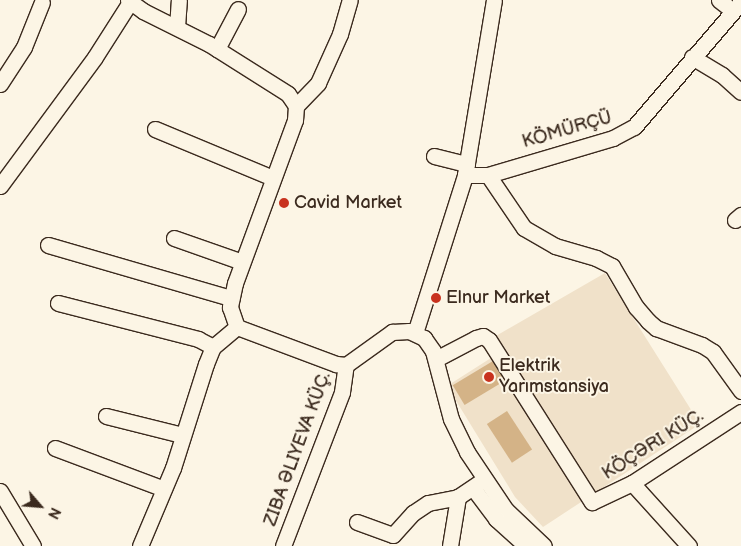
<!DOCTYPE html>
<meta charset="utf-8">
<style>
body{margin:0}
#map{position:relative;width:741px;height:546px;overflow:hidden;background:#fcf5e5;font-family:"Balsamiq Sans",sans-serif}
div>[style]{position:absolute}
.built>*{inset:0;background:#f0e1c9}
.building>*{inset:0;background:#d4b387;transform-origin:0 0}
.roads{filter:drop-shadow(1px 0 #3b2a1e) drop-shadow(-1px 0 #3b2a1e) drop-shadow(0 1px #3b2a1e) drop-shadow(0 -1px #3b2a1e)}
.minor>*{height:15px;margin:-7.5px;padding:0 7.5px;transform-origin:7.5px;border-radius:7.5px;background:#fcf5e5}
.dots>*{width:14px;height:14px;translate:-50% -50%;box-sizing:border-box;border:2px solid #fcf5e5;border-radius:50%}
span{translate:-50% -50%;white-space:nowrap;text-align:center;line-height:1.15;-webkit-text-stroke:4px #fcf5e5;paint-order:stroke}
.street-label{font-size:18px;color:#3b2a1e}
.poi-label{font-size:18px;color:#3b2a1e}
.left{translate:0 -50%;text-align:left}
.north{position:absolute;left:15px;top:481px;width:50px;height:50px;-webkit-text-stroke:4px #fcf5e5;paint-order:stroke;rotate:117deg;font-size:14px;font-weight:700;line-height:20px;text-align:center;color:#3b2a1e}
.north::after{content:'';display:block;margin:auto;width:18px;height:22px;background:#3b2a1e;clip-path:polygon(50% 0,100% 100%,50% 72%,0 100%)}
</style>
<div id="map">
<div class="built">
<i style="clip-path:polygon(605px 273px,700px 424px,543px 527px,515px 497px,447px 386px,491px 358px,482px 346px,489px 340px)"></i>
</div>
<div class="building">
<i style="left:493px;top:361px;width:23px;height:47px;rotate:59deg"></i>
<i style="left:507px;top:411px;width:46px;height:24px;rotate:57deg"></i>
</div>
<div class="roads">
<div class="minor">
<i style="left:128px;top:0;width:19px;rotate:36deg"></i>
<i style="left:143px;top:11px;width:74px;rotate:26.6deg"></i>
<i style="left:209px;top:44px;width:93px;rotate:32.3deg"></i>
<i style="left:288px;top:94px;width:14px;rotate:56deg"></i>
<i style="left:296px;top:106px;width:14px;rotate:94deg"></i>
<i style="left:295px;top:120px;width:174px;rotate:110.2deg"></i>
<i style="left:235px;top:283px;width:25px;rotate:102deg"></i>
<i style="left:230px;top:307px;width:21px;rotate:71deg"></i>
<i style="left:237px;top:327px;width:106px;rotate:20.5deg"></i>
<i style="left:336px;top:364px;width:10px;rotate:6deg"></i>
<i style="left:346px;top:365px;width:57px;rotate:-35.7deg"></i>
<i style="left:392px;top:332px;width:17px;rotate:-3deg"></i>
<i style="left:409px;top:331px;width:17px;rotate:25deg"></i>
<i style="left:424px;top:338px;width:16px;rotate:55deg"></i>
<i style="left:433px;top:351px;width:70px;rotate:75.2deg"></i>
<i style="left:451px;top:419px;width:37px;rotate:64deg"></i>
<i style="left:467px;top:452px;width:70px;rotate:56.1deg"></i>
<i style="left:506px;top:510px;width:52px;rotate:43.5deg"></i>
<i style="left:719px;top:0;width:16px;rotate:38deg"></i>
<i style="left:177px;top:27px;width:27px;rotate:-86deg"></i>
<i style="left:217px;top:49px;width:45px;rotate:-62.3deg"></i>
<i style="left:692px;top:57px;width:35px;rotate:31deg"></i>
<i style="left:722px;top:75px;width:25px;rotate:42deg"></i>
<i style="left:0;top:84px;width:44px;rotate:-57deg"></i>
<i style="left:24px;top:47px;width:48px;rotate:-68.2deg"></i>
<i style="left:296px;top:106px;width:32px;rotate:-46deg"></i>
<i style="left:318px;top:83px;width:54px;rotate:-65.8deg"></i>
<i style="left:340px;top:34px;width:35px;rotate:-74deg"></i>
<i style="left:155px;top:129px;width:128px;rotate:22.6deg"></i>
<i style="left:434px;top:156px;width:34px;rotate:14deg"></i>
<i style="left:465px;top:175px;width:23px"></i>
<i style="left:488px;top:175px;width:130px;rotate:-16.5deg"></i>
<i style="left:613px;top:138px;width:24px;rotate:-28deg"></i>
<i style="left:634px;top:127px;width:165px;rotate:-49.4deg"></i>
<i style="left:488px;top:175px;width:64px;rotate:55.8deg"></i>
<i style="left:524px;top:228px;width:36px;rotate:30deg"></i>
<i style="left:555px;top:246px;width:43px;rotate:16.3deg"></i>
<i style="left:596px;top:258px;width:18px;rotate:27deg"></i>
<i style="left:612px;top:266px;width:48px;rotate:59.7deg"></i>
<i style="left:636px;top:307px;width:18px;rotate:49deg"></i>
<i style="left:648px;top:321px;width:11px;rotate:41deg"></i>
<i style="left:656px;top:328px;width:49px;rotate:20.3deg"></i>
<i style="left:702px;top:345px;width:13px;rotate:32deg"></i>
<i style="left:713px;top:352px;width:48px;rotate:54.3deg"></i>
<i style="left:0;top:186px;width:160px;rotate:-53.6deg"></i>
<i style="left:95px;top:57px;width:65px;rotate:-57.5deg"></i>
<i style="left:735px;top:220px;width:8px;rotate:-40deg"></i>
<i style="left:174px;top:238px;width:72px;rotate:19.4deg"></i>
<i style="left:48px;top:245px;width:191px;rotate:16.2deg"></i>
<i style="left:58px;top:303px;width:145px;rotate:14.4deg"></i>
<i style="left:198px;top:339px;width:17px;rotate:28deg"></i>
<i style="left:415px;top:333px;width:166px;rotate:-72.4deg"></i>
<i style="left:465px;top:175px;width:177px;rotate:-80.6deg"></i>
<i style="left:436px;top:359px;width:45px;rotate:-27.7deg"></i>
<i style="left:476px;top:338px;width:7px;rotate:-16deg"></i>
<i style="left:483px;top:336px;width:7px;rotate:34deg"></i>
<i style="left:489px;top:340px;width:192px;rotate:57.6deg"></i>
<i style="left:592px;top:502px;width:44px;rotate:-25.4deg"></i>
<i style="left:632px;top:483px;width:130px;rotate:-33.1deg"></i>
<i style="left:106px;top:416px;width:78px;rotate:14deg"></i>
<i style="left:55px;top:448px;width:116px;rotate:20.6deg"></i>
<i style="left:632px;top:483px;width:85px;rotate:47.9deg"></i>
<i style="left:473px;top:488px;width:39px;rotate:53deg"></i>
<i style="left:496px;top:519px;width:40px;rotate:42deg"></i>
<i style="left:0;top:491px;width:64px;rotate:59deg"></i>
<i style="left:357px;top:522px;width:38px;rotate:20deg"></i>
<i style="left:393px;top:535px;width:30px;rotate:-48deg"></i>
<i style="left:413px;top:513px;width:18px;rotate:-34deg"></i>
<i style="left:428px;top:503px;width:31px;rotate:-11deg"></i>
<i style="left:140px;top:546px;width:85px;rotate:-67.1deg"></i>
<i style="left:173px;top:468px;width:109px;rotate:-72.4deg"></i>
<i style="left:206px;top:364px;width:18px;rotate:-68deg"></i>
<i style="left:213px;top:347px;width:31px;rotate:-40deg"></i>
<i style="left:283px;top:546px;width:165px;rotate:-69deg"></i>
<i style="left:342px;top:392px;width:27px;rotate:-82deg"></i>
<i style="left:450px;top:546px;width:50px;rotate:-80.7deg"></i>
<i style="left:458px;top:497px;width:30px;rotate:-34deg"></i>
</div>
</div>
<div class="dots">
<i style="left:284px;top:203px;background:#c8321e"></i>
<i style="left:436px;top:298px;background:#c8321e"></i>
<i style="left:489px;top:377px;background:#c8321e"></i>
</div>
<div class="street-label">
<span style="left:567px;top:130px;rotate:-16deg">KÖMÜRÇÜ</span>
<span style="left:653px;top:445px;rotate:-32deg">KÖÇƏRI KÜÇ.</span>
<span style="left:298px;top:449px;rotate:-70deg">ZIBA ƏLIYEVA KÜÇ.</span>
</div>
<div class="poi-label">
<span class="left" style="left:294px;top:203px">Cavid Market</span>
<span class="left" style="left:446px;top:298px">Elnur Market</span>
<span class="left" style="left:499px;top:377px">Elektrik<br>Yarımstansiya</span>
</div>
<div class="north">N</div>
</div>
